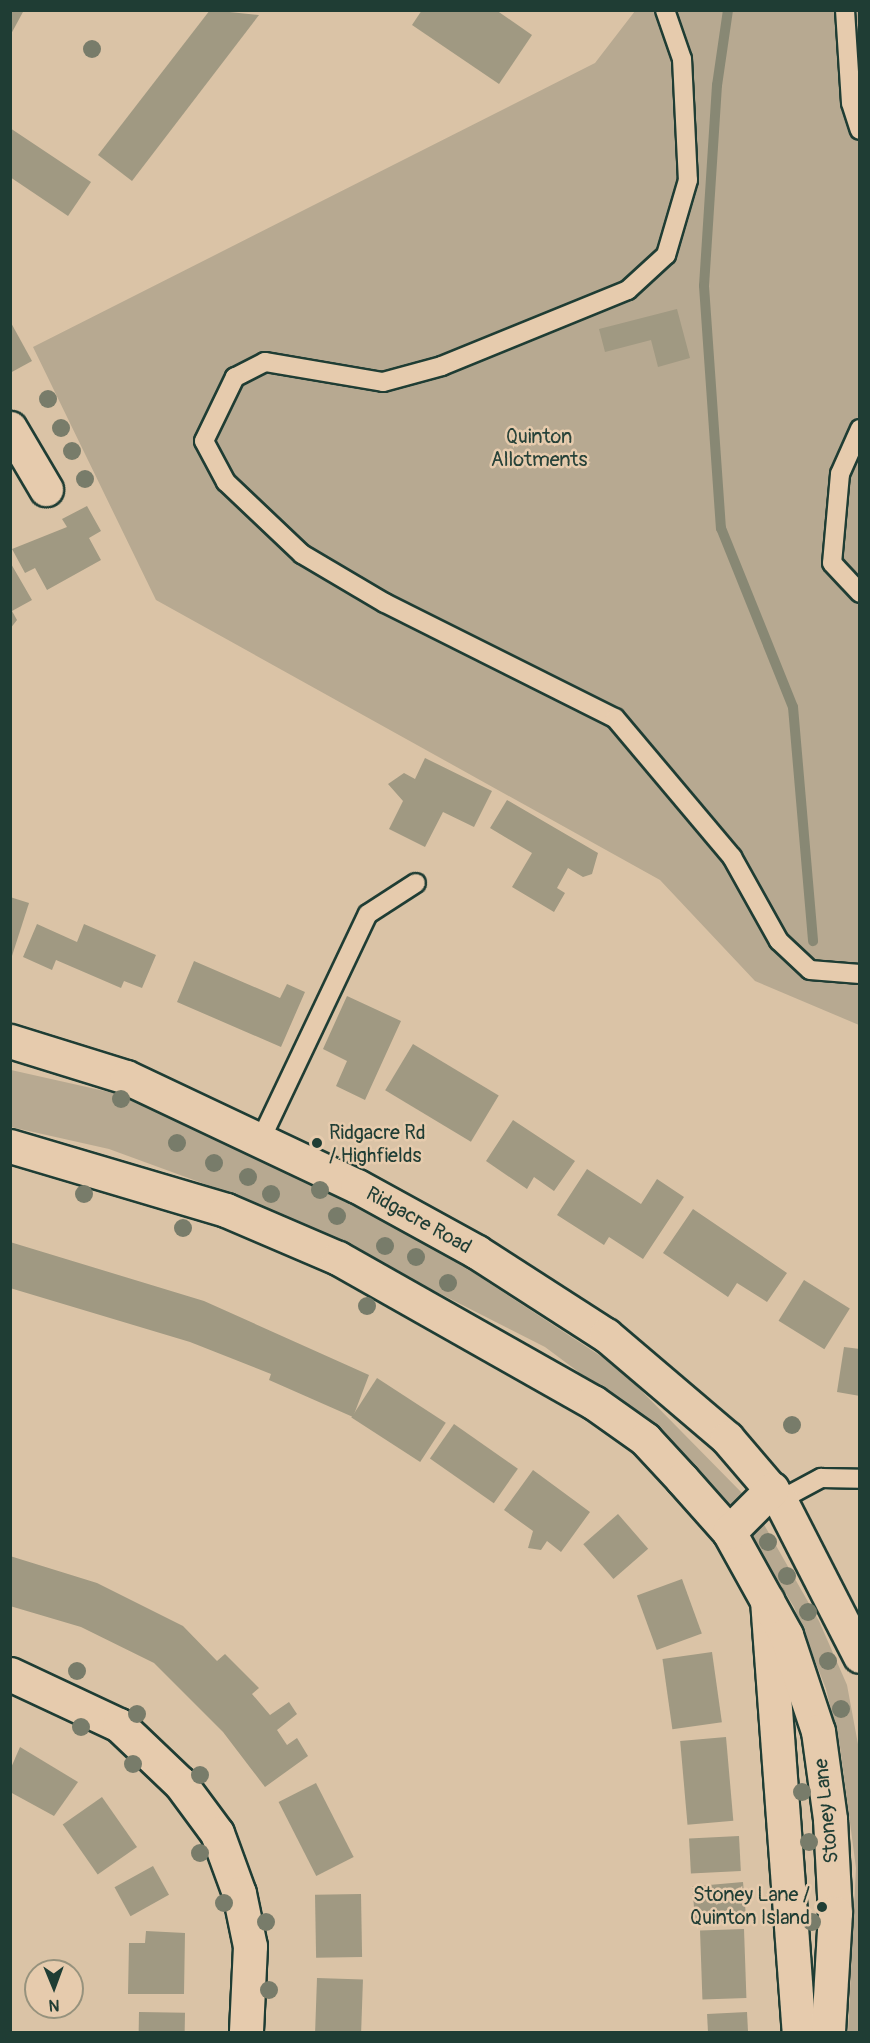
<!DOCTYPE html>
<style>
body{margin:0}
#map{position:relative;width:870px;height:2043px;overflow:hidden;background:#dac3a6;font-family:Pangolin,sans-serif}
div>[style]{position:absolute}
.green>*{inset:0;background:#b7a991}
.stream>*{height:10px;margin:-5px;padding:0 5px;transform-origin:5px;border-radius:5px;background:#888874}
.building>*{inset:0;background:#a09982;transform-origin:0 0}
.roads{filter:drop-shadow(2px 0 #1f3d34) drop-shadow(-2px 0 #1f3d34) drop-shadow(0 2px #1f3d34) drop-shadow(0 -2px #1f3d34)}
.service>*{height:18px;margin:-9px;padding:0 9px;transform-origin:9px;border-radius:9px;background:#e6cbad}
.minor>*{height:33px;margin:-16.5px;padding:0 16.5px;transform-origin:16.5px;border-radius:16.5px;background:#e6cbad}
.tertiary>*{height:33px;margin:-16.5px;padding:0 16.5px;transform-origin:16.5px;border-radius:16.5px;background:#e6cbad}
.trees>*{width:18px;height:18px;margin:-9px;border-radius:50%;background:#787c6a}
.dots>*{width:16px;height:16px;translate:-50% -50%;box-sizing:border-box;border:3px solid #e6cbad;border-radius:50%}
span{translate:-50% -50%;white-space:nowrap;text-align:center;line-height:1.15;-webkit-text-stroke:5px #e6cbad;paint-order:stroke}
.park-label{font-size:20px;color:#274239}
.poi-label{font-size:20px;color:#1f3d34}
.left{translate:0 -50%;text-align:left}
.right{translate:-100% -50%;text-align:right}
.street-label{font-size:20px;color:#1f3d34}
.frame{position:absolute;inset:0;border:12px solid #1f3d34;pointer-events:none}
.north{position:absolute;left:24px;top:1959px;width:60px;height:60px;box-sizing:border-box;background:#e6cbad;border:2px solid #96927d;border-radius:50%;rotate:179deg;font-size:16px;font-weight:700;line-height:24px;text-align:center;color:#1f3d34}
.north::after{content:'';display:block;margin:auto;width:21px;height:27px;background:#1f3d34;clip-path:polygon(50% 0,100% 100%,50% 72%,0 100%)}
</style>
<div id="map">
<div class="green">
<i style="clip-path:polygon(635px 11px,859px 11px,859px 1025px,755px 981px,660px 880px,156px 600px,33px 347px,595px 63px)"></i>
<i style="clip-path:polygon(11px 1070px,149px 1101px,411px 1232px,619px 1368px,743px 1494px,728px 1512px,666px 1437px,545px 1347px,366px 1256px,243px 1198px,109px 1149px,11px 1127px)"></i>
<i style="clip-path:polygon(762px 1521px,819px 1621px,847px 1685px,860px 1755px,859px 2032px,848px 2032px,856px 1868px,840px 1747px,826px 1689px,794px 1607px,747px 1530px)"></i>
</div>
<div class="stream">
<i style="left:728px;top:10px;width:76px;rotate:98.3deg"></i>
<i style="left:717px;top:85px;width:201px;rotate:93.7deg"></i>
<i style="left:704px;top:286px;width:243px;rotate:86deg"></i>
<i style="left:721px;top:528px;width:193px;rotate:68.1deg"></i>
<i style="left:793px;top:707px;width:235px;rotate:85.1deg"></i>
</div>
<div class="building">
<i style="clip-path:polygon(10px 10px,24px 10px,10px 36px)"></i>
<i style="clip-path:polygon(210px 10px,259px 15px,132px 181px,98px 155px)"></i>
<i style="clip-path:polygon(422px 10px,496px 10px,532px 35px,499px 84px,412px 25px)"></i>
<i style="clip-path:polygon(10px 128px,91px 182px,68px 216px,10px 177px)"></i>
<i style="clip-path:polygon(677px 309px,690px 358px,658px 367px,651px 340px,605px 352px,599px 329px)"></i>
<i style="clip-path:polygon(10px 321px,32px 361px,10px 373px)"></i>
<i style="clip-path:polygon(87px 506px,101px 531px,89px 538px,101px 560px,47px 590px,35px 568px,25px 573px,12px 549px,67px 527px,62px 519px)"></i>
<i style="clip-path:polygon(10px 562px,32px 600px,12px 611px,17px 620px,10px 629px)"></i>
<i style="clip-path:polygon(425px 758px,492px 791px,474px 827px,443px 812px,425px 847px,389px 829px,403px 801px,388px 784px,404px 773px,415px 779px)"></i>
<i style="clip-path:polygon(507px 800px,598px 853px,592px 874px,583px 877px,568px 868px,557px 888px,565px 893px,554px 912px,512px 887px,532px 853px,490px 828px)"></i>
<i style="clip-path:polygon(10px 897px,29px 903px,11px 959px,10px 958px)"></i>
<i style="clip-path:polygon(37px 924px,77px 942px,84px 924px,156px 955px,142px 988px,124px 981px,121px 988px,56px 960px,52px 970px,23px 957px)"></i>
<i style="clip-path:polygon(194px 961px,280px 998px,287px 984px,305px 992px,281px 1047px,177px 1002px)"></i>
<i style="clip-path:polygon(347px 996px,401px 1021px,365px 1100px,336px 1086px,347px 1061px,323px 1049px)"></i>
<i style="left:413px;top:1044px;width:100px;height:54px;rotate:31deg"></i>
<i style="clip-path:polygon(513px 1120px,575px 1161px,554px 1191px,534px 1177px,527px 1189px,486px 1161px)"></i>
<i style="clip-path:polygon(587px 1169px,641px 1204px,657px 1179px,684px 1197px,643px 1259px,609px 1237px,604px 1245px,557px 1215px)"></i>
<i style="clip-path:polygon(693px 1209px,787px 1273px,767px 1302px,737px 1283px,728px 1297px,663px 1253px)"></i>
<i style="clip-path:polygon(10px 1242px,204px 1301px,369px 1375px,353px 1417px,269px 1380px,271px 1374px,190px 1342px,10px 1288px)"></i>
<i style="left:804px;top:1280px;width:54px;height:48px;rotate:32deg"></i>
<i style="clip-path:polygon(844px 1347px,860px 1349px,860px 1396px,837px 1392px)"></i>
<i style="left:377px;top:1378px;width:82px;height:47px;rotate:33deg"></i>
<i style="left:454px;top:1424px;width:78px;height:42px;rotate:35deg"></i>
<i style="clip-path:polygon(533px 1470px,590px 1512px,561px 1552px,547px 1541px,541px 1550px,528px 1548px,533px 1531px,504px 1510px)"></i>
<i style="left:618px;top:1514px;width:46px;height:46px;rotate:49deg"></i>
<i style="clip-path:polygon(10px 1556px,97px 1583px,183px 1626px,217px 1661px,225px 1654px,259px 1688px,252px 1694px,270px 1715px,289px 1702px,297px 1714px,277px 1730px,287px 1745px,297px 1738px,308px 1756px,265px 1787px,223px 1732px,154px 1663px,81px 1627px,10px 1606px)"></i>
<i style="left:682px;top:1579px;width:58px;height:48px;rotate:70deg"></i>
<i style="left:712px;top:1652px;width:71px;height:50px;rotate:82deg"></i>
<i style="left:726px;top:1737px;width:84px;height:46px;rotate:85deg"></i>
<i style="clip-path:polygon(20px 1747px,78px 1782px,54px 1816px,10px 1792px,10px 1770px)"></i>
<i style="left:316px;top:1783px;width:83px;height:42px;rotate:63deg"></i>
<i style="left:102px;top:1797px;width:61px;height:48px;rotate:55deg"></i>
<i style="left:739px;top:1836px;width:35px;height:50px;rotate:87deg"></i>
<i style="left:153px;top:1866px;width:33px;height:44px;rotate:61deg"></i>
<i style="left:743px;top:1882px;width:38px;height:51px;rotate:85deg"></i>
<i style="left:361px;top:1894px;width:63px;height:46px;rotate:89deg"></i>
<i style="left:744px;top:1929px;width:69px;height:44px;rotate:88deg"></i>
<i style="clip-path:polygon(146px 1931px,185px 1933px,184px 1994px,128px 1994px,129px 1943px,145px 1943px)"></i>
<i style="left:317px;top:1978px;width:46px;height:54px;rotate:2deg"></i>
<i style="left:139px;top:2012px;width:46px;height:20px;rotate:1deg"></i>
<i style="left:747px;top:2012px;width:20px;height:40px;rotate:87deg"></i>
</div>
<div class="roads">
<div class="service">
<i style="left:665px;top:10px;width:52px;rotate:70.9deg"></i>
<i style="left:682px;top:59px;width:121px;rotate:87.2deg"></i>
<i style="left:688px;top:180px;width:78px;rotate:106.3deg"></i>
<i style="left:666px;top:255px;width:52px;rotate:137.4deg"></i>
<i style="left:628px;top:290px;width:201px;rotate:157.8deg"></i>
<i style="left:442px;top:366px;width:61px;rotate:164.8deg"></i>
<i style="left:383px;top:382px;width:120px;rotate:-170.4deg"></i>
<i style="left:265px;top:362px;width:34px;rotate:153deg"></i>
<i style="left:235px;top:377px;width:71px;rotate:115.8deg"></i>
<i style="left:204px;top:441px;width:47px;rotate:61.8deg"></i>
<i style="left:226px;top:482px;width:105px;rotate:43.5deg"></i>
<i style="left:302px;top:554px;width:96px;rotate:30.6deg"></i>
<i style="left:385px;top:603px;width:257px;rotate:26.6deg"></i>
<i style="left:615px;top:718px;width:182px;rotate:49.9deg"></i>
<i style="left:732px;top:857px;width:96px;rotate:60.8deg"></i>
<i style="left:779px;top:941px;width:42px;rotate:43.1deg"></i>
<i style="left:810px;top:970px;width:50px;rotate:4.6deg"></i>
<i style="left:845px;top:10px;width:93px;rotate:86.3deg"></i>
<i style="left:851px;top:103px;width:28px;rotate:72deg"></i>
<i style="left:860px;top:429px;width:49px;rotate:114deg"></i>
<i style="left:840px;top:474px;width:89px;rotate:95.1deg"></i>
<i style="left:832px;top:563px;width:41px;rotate:47deg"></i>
<i style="left:260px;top:1141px;width:251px;rotate:-64.6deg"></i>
<i style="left:368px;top:914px;width:57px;rotate:-32.9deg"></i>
<i style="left:780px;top:1500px;width:47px;rotate:-28.2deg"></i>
<i style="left:821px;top:1478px;width:39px;rotate:1deg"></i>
</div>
<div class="minor">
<i style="left:10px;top:428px;width:71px;rotate:59.5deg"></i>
<i style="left:767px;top:1600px;width:433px;rotate:85.8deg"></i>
<i style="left:10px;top:1674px;width:120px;rotate:25.1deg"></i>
<i style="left:119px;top:1725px;width:84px;rotate:43.6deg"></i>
<i style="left:180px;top:1783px;width:62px;rotate:53.5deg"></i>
<i style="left:217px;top:1833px;width:64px;rotate:69.9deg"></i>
<i style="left:239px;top:1893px;width:54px;rotate:78.3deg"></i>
<i style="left:250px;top:1946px;width:86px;rotate:92.7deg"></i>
</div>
<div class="tertiary">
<i style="left:10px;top:1041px;width:121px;rotate:17.2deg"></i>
<i style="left:126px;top:1077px;width:255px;rotate:25.3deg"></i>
<i style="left:357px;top:1186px;width:137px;rotate:28.8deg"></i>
<i style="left:477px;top:1252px;width:153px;rotate:32.8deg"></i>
<i style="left:606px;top:1335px;width:159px;rotate:40.4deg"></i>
<i style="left:727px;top:1438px;width:82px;rotate:49.5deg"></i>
<i style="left:780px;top:1500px;width:175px;rotate:62.9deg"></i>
<i style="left:10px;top:1146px;width:225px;rotate:16.5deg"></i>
<i style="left:226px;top:1210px;width:122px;rotate:23.2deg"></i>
<i style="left:338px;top:1258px;width:293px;rotate:29.5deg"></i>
<i style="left:593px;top:1402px;width:64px;rotate:35.4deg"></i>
<i style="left:645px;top:1439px;width:54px;rotate:47.2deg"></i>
<i style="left:682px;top:1479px;width:71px;rotate:48.4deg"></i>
<i style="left:729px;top:1532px;width:118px;rotate:61deg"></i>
<i style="left:786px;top:1635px;width:101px;rotate:71.6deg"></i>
<i style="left:818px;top:1731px;width:89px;rotate:82.2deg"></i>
<i style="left:830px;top:1819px;width:94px;rotate:87deg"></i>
<i style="left:835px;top:1913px;width:119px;rotate:93.4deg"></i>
<i style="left:729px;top:1532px;width:61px;rotate:-45deg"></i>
</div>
</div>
<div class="trees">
<i style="left:92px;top:49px"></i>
<i style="left:48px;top:399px"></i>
<i style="left:61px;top:428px"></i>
<i style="left:72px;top:451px"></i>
<i style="left:85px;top:479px"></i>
<i style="left:121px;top:1099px"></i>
<i style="left:177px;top:1143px"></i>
<i style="left:214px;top:1163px"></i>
<i style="left:248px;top:1177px"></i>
<i style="left:320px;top:1190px"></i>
<i style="left:84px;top:1194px"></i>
<i style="left:271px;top:1194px"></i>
<i style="left:337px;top:1216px"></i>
<i style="left:183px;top:1228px"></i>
<i style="left:385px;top:1246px"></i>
<i style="left:416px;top:1257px"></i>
<i style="left:448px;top:1283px"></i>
<i style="left:367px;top:1306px"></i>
<i style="left:792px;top:1425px"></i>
<i style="left:768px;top:1542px"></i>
<i style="left:787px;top:1576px"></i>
<i style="left:808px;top:1612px"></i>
<i style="left:828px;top:1661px"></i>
<i style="left:77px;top:1671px"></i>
<i style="left:841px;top:1709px"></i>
<i style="left:137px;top:1714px"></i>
<i style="left:81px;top:1727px"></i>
<i style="left:133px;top:1764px"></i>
<i style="left:200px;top:1775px"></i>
<i style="left:802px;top:1792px"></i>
<i style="left:809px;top:1842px"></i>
<i style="left:200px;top:1853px"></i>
<i style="left:224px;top:1903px"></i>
<i style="left:266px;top:1922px"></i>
<i style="left:812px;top:1922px"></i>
<i style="left:269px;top:1990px"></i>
</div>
<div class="dots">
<i style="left:317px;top:1143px;background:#1f3d34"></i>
<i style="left:822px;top:1907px;background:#1f3d34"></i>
</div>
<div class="park-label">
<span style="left:539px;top:448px">Quinton<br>Allotments</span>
</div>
<div class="poi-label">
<span class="left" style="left:329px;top:1144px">Ridgacre Rd<br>/ Highfields</span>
<span class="right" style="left:810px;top:1906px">Stoney Lane /<br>Quinton Island</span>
</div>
<div class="street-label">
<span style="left:419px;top:1220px;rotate:29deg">Ridgacre Road</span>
<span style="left:826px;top:1811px;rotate:-96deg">Stoney Lane</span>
</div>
<div class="frame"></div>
<div class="north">N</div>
</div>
